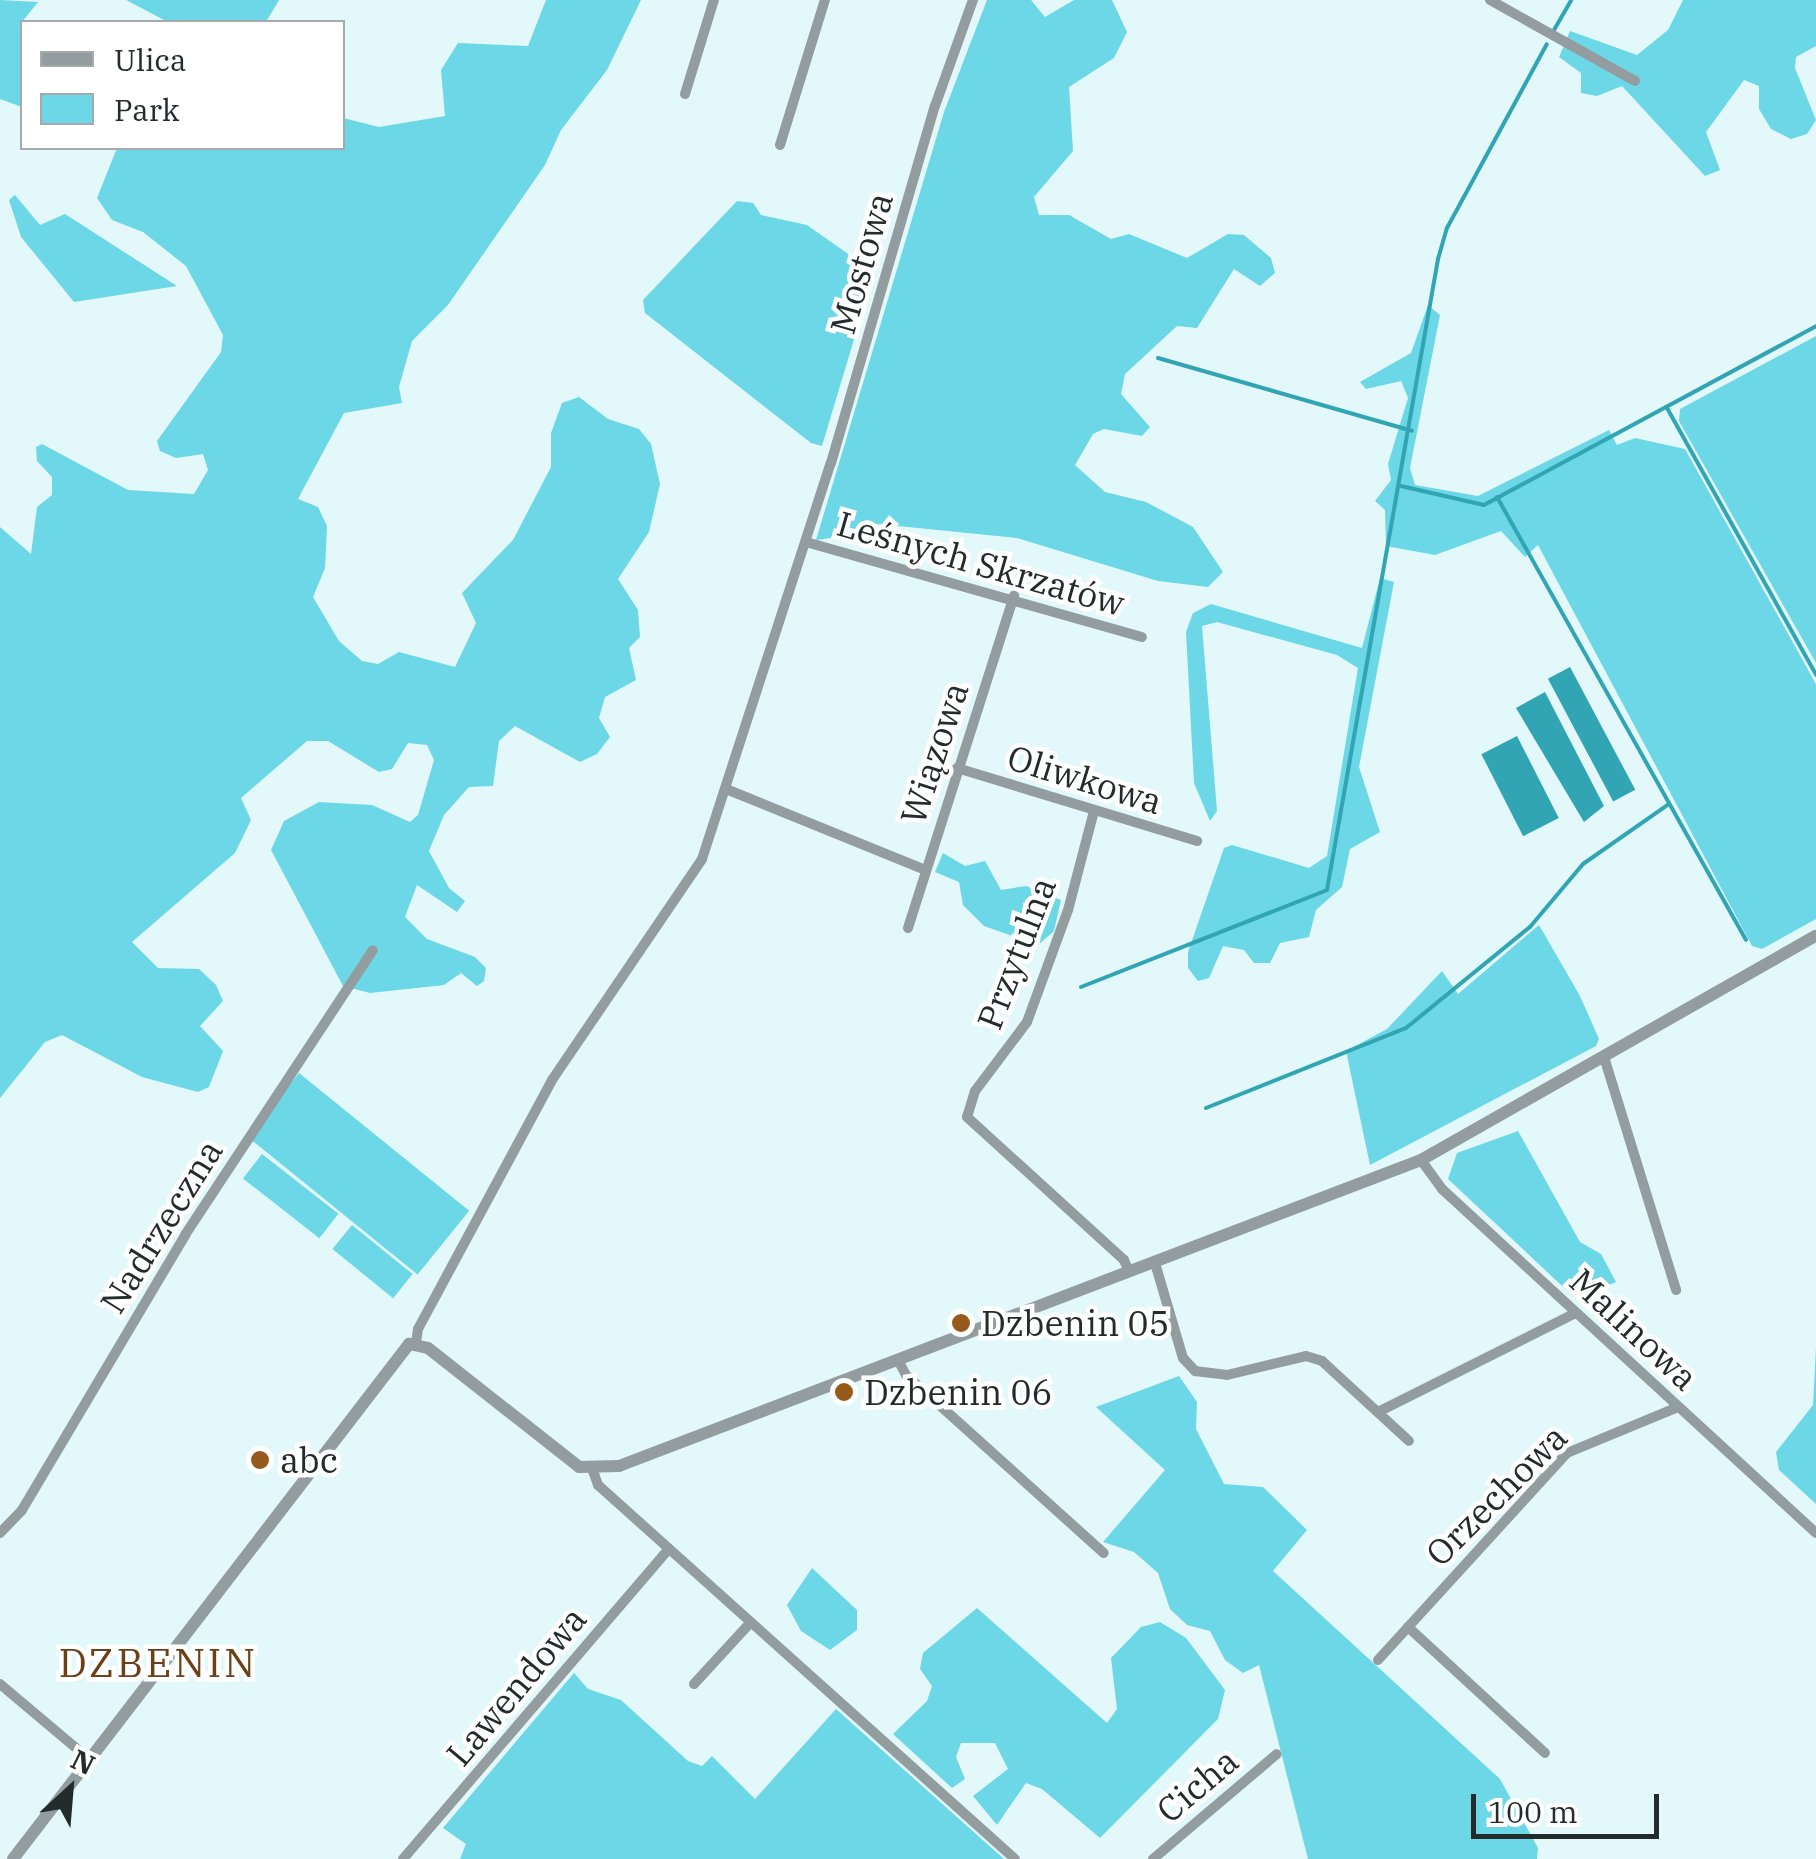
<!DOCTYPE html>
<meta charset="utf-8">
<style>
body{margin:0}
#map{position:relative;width:1816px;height:1859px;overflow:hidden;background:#e2f8fb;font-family:"IBM Plex Serif",serif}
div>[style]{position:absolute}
.green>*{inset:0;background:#6cd7e6;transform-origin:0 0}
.water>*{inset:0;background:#31a5b3;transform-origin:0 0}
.stream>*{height:4px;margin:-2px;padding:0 2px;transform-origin:2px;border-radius:2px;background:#31a5b3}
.minor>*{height:10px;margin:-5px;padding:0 5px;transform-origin:5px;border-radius:5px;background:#939c9e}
.tertiary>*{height:12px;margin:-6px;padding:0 6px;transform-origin:6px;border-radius:6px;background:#939c9e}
.dots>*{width:28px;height:28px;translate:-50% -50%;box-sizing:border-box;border:5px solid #fff;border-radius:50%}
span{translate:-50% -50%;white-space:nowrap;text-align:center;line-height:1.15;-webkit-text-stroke:9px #fff;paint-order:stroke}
.street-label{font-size:35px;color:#232b2c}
.poi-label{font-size:35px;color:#232b2c}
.left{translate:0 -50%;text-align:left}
.quarter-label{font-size:40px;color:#6b4119;letter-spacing:2.5px}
.legend{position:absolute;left:20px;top:20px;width:325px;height:130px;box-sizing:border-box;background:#fff;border:2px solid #a7aaab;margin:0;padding:12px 18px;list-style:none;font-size:30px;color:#232b2c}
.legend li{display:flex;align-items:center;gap:20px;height:50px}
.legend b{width:50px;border:2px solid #a7aaab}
.north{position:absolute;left:20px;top:1739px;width:100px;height:100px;-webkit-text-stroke:8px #fff;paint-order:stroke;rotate:26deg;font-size:28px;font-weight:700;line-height:40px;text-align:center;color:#232b2c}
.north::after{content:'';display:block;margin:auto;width:35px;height:45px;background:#232b2c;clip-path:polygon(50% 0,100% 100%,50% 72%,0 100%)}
.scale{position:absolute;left:1471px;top:1794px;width:188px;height:45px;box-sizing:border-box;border:5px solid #232b2c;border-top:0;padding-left:12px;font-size:30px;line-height:35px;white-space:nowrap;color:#232b2c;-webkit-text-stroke:8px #fff;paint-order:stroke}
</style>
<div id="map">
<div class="green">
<i style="clip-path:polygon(0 0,38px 2px,22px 22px,22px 107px,0 99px)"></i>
<i style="clip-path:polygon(126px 0,279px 0,266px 22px,168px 22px)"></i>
<i style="clip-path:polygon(546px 0,641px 0,607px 70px,561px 130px,545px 165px,448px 305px,412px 341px,399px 387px,402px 403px,344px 413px,298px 499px,318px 507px,327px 526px,325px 568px,313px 597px,339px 641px,362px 661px,378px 664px,399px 652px,455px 667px,476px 623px,462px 593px,513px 540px,551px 467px,551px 433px,562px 403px,579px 397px,608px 419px,639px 429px,651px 444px,660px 484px,649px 532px,618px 579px,638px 610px,640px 637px,629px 648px,636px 680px,605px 697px,599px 718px,610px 737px,597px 754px,580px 762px,515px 726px,499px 741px,493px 786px,469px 787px,444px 815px,429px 851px,449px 888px,465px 901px,457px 912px,417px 885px,405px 917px,427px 939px,475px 957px,486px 968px,484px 981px,477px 986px,461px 973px,444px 985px,370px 993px,343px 986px,271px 850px,284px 821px,319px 802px,372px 805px,410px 822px,418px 815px,434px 760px,427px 745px,408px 743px,392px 769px,379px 772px,328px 741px,307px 741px,241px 798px,251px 820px,235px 853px,132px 942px,158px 968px,199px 969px,216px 985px,223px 1001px,200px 1026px,223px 1051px,209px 1087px,198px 1092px,142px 1077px,62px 1035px,45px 1042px,0 1098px,0 527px,31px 554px,37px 507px,52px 495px,52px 477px,37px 461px,36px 447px,42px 444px,128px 490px,194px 494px,208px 470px,203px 454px,176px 458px,160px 451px,157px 441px,221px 352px,223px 335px,186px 266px,143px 232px,112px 220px,97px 198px,117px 148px,342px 148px,343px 118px,379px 127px,445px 116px,441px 70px,458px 43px,528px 46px)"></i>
<i style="clip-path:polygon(987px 0,1031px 0,1045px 17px,1074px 0,1112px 0,1127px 32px,1114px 58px,1069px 87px,1073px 151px,1034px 197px,1039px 215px,1069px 215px,1111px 239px,1129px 234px,1187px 258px,1228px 234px,1244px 235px,1271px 258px,1275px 273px,1260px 286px,1234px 269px,1197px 328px,1177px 326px,1125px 374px,1121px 394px,1150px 427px,1142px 436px,1104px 429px,1093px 434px,1075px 465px,1105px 492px,1146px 502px,1193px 527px,1223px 572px,1208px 587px,1158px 581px,1017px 538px,868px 523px,845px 536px,816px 540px,944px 112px)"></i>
<i style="clip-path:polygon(1683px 0,1816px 0,1816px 46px,1796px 57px,1795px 68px,1816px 120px,1807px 134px,1791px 139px,1771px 129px,1759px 109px,1759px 86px,1744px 80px,1706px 132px,1720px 170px,1705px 176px,1622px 86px,1597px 96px,1581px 93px,1581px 73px,1559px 57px,1570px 31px,1637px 55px,1668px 30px)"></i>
<i style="clip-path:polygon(15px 195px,40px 225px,65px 214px,177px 286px,74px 302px,21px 237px,9px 200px)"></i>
<i style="clip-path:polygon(737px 201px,753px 203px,761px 215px,807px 225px,861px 263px,870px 286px,822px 446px,811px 443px,645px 313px,643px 300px)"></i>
<i style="clip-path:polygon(1428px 305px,1440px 315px,1410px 468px,1415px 485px,1478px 496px,1609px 430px,1617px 445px,1635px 438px,1685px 449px,1816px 684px,1816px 919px,1762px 949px,1752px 946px,1538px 545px,1525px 557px,1501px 531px,1435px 555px,1386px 546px,1385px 510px,1375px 501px,1391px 480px,1388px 464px,1408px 398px,1401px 381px,1366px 389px,1360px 382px,1411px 353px)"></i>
<i style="clip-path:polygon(1816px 336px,1816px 663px,1679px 421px,1680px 409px)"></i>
<i style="clip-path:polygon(1380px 578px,1394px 582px,1359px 767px,1380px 832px,1350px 849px,1342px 887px,1316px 910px,1309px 937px,1280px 943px,1270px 963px,1254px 963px,1244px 950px,1223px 946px,1209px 978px,1198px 981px,1188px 968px,1188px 952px,1224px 848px,1232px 845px,1309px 868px,1327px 856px,1358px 668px,1337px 655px,1217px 622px,1202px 626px,1217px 811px,1210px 821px,1194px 783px,1186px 632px,1193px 613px,1211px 604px,1362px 648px)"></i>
<i style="clip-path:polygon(943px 853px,965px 866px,985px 861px,1001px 890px,1026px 886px,1061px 900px,1054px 931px,1038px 945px,984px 926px,963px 905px,959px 882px,935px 872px)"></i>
<i style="clip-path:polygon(1539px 925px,1580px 996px,1599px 1039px,1596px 1046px,1370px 1165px,1346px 1051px,1387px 1029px,1442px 971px,1458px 994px)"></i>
<i style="left:299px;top:1073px;width:219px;height:82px;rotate:39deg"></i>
<i style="clip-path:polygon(1518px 1131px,1580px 1242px,1601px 1254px,1616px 1282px,1576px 1299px,1448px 1179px,1457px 1153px)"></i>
<i style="left:262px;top:1154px;width:97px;height:31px;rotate:38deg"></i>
<i style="left:352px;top:1225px;width:78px;height:31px;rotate:39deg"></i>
<i style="clip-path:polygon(1816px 1347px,1816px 1504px,1779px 1470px,1776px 1452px,1813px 1405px)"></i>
<i style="clip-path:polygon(1179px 1376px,1197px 1402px,1196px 1429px,1224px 1484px,1263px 1487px,1307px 1530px,1273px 1571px,1500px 1779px,1538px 1848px,1537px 1859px,1308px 1859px,1259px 1665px,1243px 1673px,1225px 1660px,1210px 1631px,1187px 1625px,1170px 1609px,1158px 1573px,1134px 1552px,1103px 1542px,1165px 1470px,1096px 1407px)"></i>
<i style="clip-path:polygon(812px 1568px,857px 1610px,857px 1630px,830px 1650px,801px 1631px,787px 1605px)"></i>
<i style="clip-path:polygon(977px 1608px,1107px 1723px,1117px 1709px,1111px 1658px,1141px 1627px,1160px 1622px,1186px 1638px,1225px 1690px,1218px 1719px,1100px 1838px,1042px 1789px,1026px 1783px,997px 1825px,973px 1796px,1008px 1769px,995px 1743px,961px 1743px,956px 1757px,965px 1779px,952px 1788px,893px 1734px,927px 1701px,932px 1686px,920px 1669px,923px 1653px)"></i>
<i style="clip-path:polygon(574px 1673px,588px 1689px,621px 1700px,688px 1761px,702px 1766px,712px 1756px,755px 1799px,836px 1709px,1004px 1859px,460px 1859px,466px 1844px,443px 1828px)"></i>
</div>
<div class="water">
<i style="left:1570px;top:667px;width:139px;height:25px;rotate:62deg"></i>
<i style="clip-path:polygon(1545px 692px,1604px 806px,1584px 822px,1516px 708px)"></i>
<i style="left:1517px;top:736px;width:92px;height:40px;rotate:63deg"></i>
</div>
<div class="stream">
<i style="left:1554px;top:30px;width:34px;rotate:-60deg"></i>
<i style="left:1158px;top:358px;width:264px;rotate:16deg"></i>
<i style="left:1667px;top:408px;width:306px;rotate:60.8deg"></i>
<i style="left:1401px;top:486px;width:85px;rotate:12.9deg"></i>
<i style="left:1484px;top:505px;width:377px;rotate:-28.3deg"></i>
<i style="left:1497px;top:497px;width:508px;rotate:60.66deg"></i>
<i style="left:1081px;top:987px;width:264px;rotate:-21.5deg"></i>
<i style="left:1327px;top:890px;width:641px;rotate:-80.02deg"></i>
<i style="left:1438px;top:259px;width:32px;rotate:-74deg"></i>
<i style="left:1447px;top:228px;width:209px;rotate:-61.5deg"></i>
<i style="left:1206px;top:1108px;width:215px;rotate:-21.8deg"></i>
<i style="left:1406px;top:1028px;width:160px;rotate:-39.2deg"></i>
<i style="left:1530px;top:927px;width:82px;rotate:-49.9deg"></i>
<i style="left:1583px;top:864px;width:105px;rotate:-34.9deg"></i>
</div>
<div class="minor">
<i style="left:1490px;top:0;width:166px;rotate:29.2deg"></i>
<i style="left:685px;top:94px;width:98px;rotate:-72.9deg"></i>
<i style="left:780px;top:145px;width:152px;rotate:-72.8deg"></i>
<i style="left:806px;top:542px;width:349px;rotate:15.8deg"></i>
<i style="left:957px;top:768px;width:251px;rotate:16.9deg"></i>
<i style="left:726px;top:789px;width:215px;rotate:22.1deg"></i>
<i style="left:1094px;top:811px;width:102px;rotate:104.7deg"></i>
<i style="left:1068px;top:910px;width:119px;rotate:110.1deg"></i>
<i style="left:1027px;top:1022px;width:86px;rotate:127deg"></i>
<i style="left:975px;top:1091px;width:27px;rotate:107deg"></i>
<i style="left:967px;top:1117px;width:212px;rotate:42.3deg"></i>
<i style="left:1124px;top:1260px;width:13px;rotate:67deg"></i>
<i style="left:908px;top:928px;width:349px;rotate:-72.3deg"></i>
<i style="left:1604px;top:1057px;width:244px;rotate:72.8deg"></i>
<i style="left:1421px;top:1160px;width:36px;rotate:54deg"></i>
<i style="left:1442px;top:1189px;width:508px;rotate:42.61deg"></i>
<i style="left:1155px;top:1263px;width:99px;rotate:73.6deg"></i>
<i style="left:1183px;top:1358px;width:18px;rotate:47deg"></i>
<i style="left:1195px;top:1371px;width:32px;rotate:7deg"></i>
<i style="left:1227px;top:1375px;width:81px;rotate:-13.5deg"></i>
<i style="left:1306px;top:1356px;width:17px;rotate:17deg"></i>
<i style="left:1322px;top:1361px;width:118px;rotate:42.6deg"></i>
<i style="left:416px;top:1343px;width:14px;rotate:-82deg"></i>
<i style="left:418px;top:1329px;width:283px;rotate:-61.7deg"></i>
<i style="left:552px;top:1080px;width:267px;rotate:-55.8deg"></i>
<i style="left:702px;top:859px;width:416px;rotate:-72deg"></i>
<i style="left:831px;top:463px;width:372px;rotate:-73.8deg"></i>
<i style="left:935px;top:106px;width:113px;rotate:-70.3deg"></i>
<i style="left:898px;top:1360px;width:17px;rotate:62deg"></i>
<i style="left:906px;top:1375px;width:266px;rotate:42deg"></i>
<i style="left:1378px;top:1412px;width:221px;rotate:-26.6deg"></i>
<i style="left:593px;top:1471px;width:15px;rotate:70deg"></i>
<i style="left:598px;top:1485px;width:560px;rotate:41.89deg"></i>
<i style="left:0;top:1533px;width:32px;rotate:-46deg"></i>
<i style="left:22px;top:1510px;width:320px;rotate:-59.3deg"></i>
<i style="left:185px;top:1235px;width:341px;rotate:-56.6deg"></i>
<i style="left:1408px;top:1627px;width:186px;rotate:42.6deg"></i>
<i style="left:1378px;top:1660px;width:280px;rotate:-47.6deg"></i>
<i style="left:1567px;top:1453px;width:120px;rotate:-22.5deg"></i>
<i style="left:0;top:1684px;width:116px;rotate:40.1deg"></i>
<i style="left:694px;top:1684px;width:84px;rotate:-47.4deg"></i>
<i style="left:403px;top:1859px;width:408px;rotate:-49.4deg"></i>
<i style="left:1153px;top:1859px;width:162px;rotate:-40.3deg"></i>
</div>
<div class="tertiary">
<i style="left:13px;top:1859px;width:650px;rotate:-52.44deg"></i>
<i style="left:409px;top:1344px;width:19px;rotate:12deg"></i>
<i style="left:428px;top:1348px;width:192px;rotate:38.2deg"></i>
<i style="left:579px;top:1467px;width:40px;rotate:-1.4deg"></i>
<i style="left:619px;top:1466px;width:858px;rotate:-20.88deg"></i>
<i style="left:1421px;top:1160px;width:454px;rotate:-29.6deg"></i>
</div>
<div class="dots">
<i style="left:961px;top:1323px;background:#975a1d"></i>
<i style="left:844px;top:1392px;background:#975a1d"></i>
<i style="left:260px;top:1460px;background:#975a1d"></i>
</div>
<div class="street-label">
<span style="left:861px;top:263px;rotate:-74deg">Mostowa</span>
<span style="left:981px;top:563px;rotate:16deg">Leśnych Skrzatów</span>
<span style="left:934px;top:753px;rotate:-72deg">Wiązowa</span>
<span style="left:1085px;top:779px;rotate:17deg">Oliwkowa</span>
<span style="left:1016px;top:953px;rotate:-69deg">Przytulna</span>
<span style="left:161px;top:1226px;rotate:-58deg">Nadrzeczna</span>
<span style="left:1634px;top:1329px;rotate:43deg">Malinowa</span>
<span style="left:1496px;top:1495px;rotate:-45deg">Orzechowa</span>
<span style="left:516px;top:1686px;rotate:-50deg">Lawendowa</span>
<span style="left:1197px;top:1785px;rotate:-40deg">Cicha</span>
</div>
<div class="poi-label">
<span class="left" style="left:981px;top:1323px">Dzbenin 05</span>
<span class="left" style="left:864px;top:1392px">Dzbenin 06</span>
<span class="left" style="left:280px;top:1460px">abc</span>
</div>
<div class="quarter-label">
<span style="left:158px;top:1662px">DZBENIN</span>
</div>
<ul class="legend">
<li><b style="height:12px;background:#939c9e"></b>Ulica</li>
<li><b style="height:28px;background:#6cd7e6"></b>Park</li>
</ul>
<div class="north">N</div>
<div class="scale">100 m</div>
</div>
